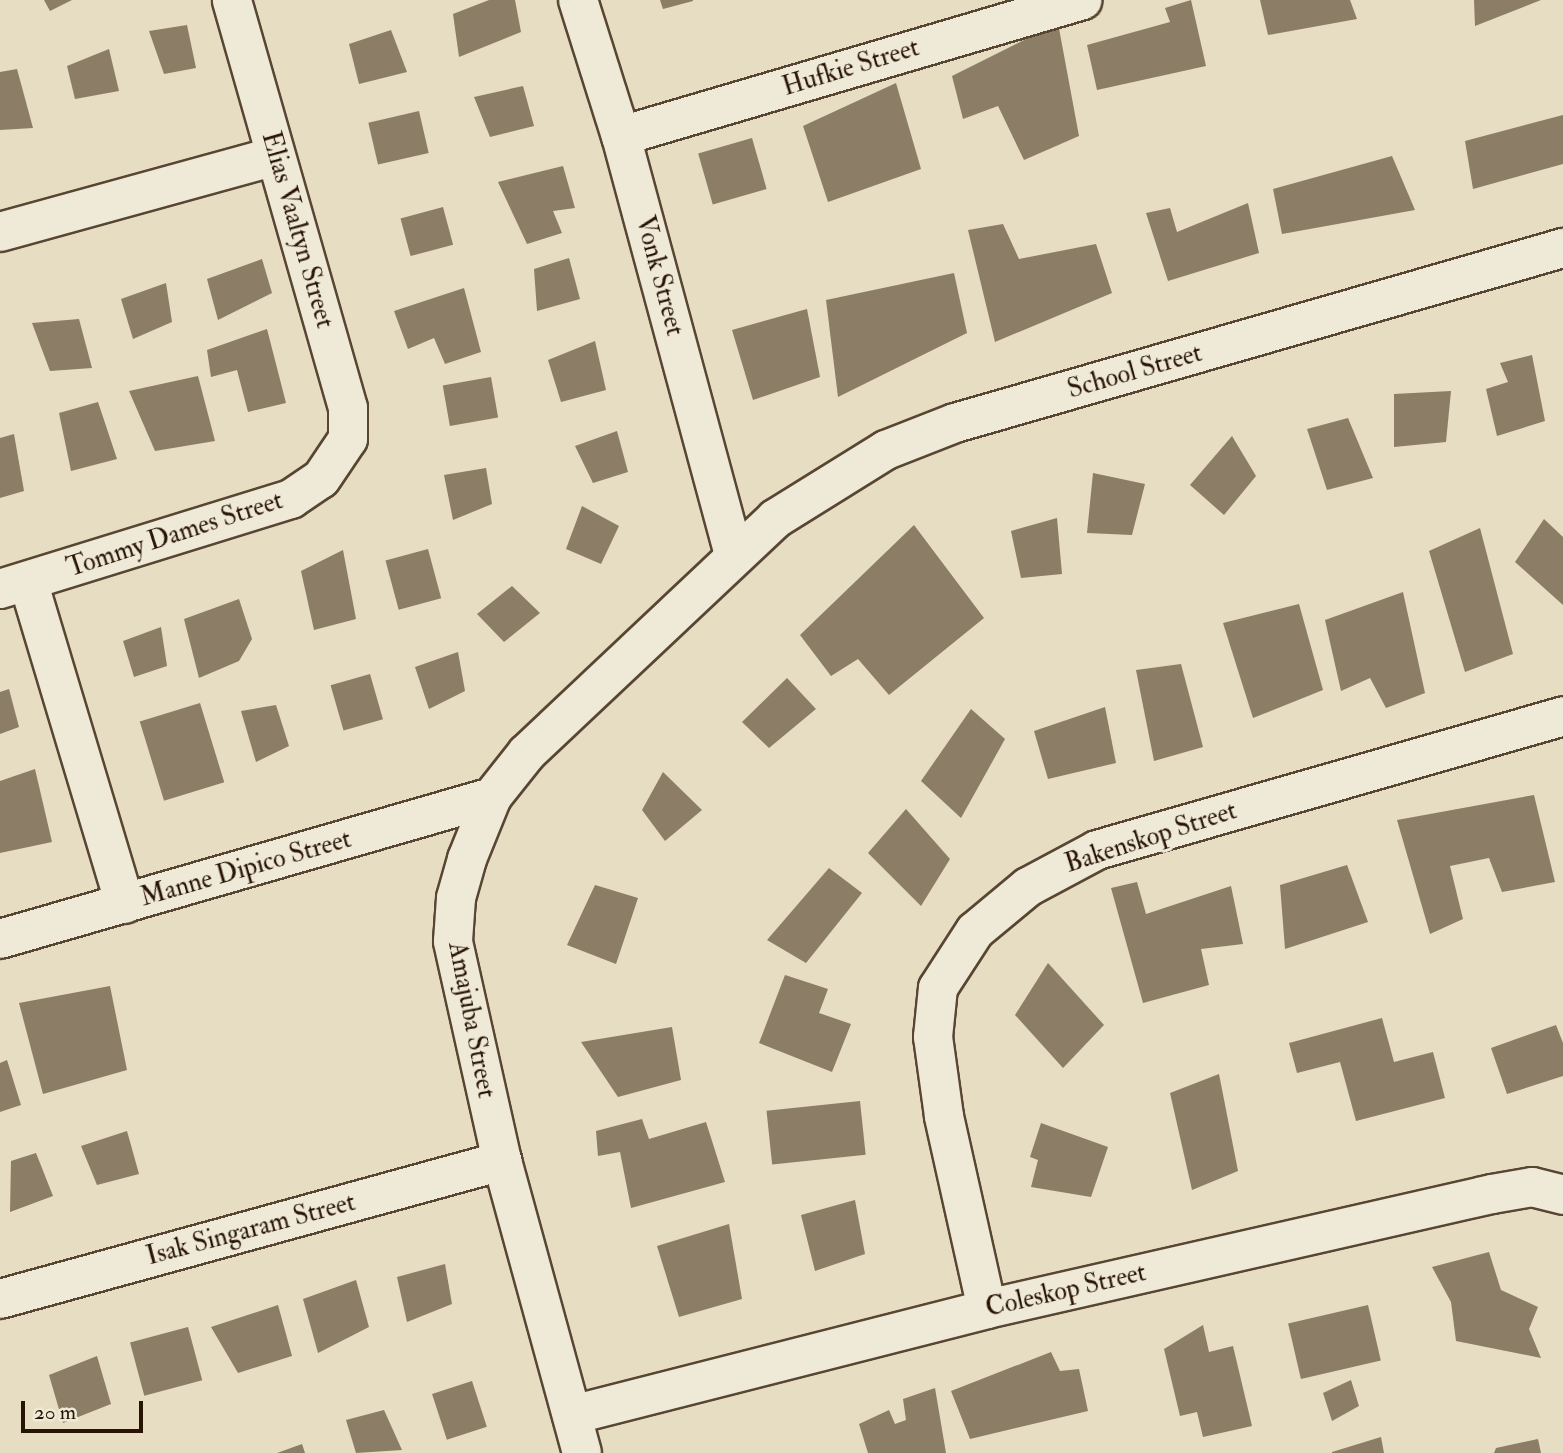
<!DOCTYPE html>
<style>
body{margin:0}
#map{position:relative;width:1563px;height:1453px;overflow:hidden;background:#e7ddc2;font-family:"IM FELL Double Pica",serif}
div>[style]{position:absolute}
.building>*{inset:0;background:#8b7d66;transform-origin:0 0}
.roads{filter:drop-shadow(2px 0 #584633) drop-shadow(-2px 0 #584633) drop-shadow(0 2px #584633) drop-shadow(0 -2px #584633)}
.minor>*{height:38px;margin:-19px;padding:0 19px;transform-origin:19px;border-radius:19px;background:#efe9d7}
span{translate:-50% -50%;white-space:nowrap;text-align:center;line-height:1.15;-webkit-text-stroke:6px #efe9d7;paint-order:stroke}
.street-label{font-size:26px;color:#281403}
.scale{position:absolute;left:21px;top:1401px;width:122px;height:32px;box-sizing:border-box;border:4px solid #281403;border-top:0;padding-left:9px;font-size:21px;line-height:24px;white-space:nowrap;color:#281403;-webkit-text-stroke:5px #efe9d7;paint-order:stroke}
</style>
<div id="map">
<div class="building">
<i style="clip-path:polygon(44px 0,72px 0,50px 11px)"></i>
<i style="clip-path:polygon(489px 0,515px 0,521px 32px,459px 57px,453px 14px)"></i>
<i style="clip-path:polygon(660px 0,693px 0,693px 1px,663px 9px)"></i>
<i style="clip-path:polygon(1191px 0,1206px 66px,1097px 90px,1087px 45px,1170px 22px,1165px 8px)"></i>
<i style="clip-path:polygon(1260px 0,1350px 0,1357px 19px,1268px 35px)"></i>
<i style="clip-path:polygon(1474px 0,1541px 0,1475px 26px)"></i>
<i style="clip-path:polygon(1058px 23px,1079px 136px,1024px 160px,998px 106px,963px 119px,952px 76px)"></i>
<i style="clip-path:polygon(187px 25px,196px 68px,164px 74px,149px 31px)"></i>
<i style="clip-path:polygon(391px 30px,407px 72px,359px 84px,349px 44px)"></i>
<i style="clip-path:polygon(109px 49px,119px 91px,75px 99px,67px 66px)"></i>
<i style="clip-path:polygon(17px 69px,33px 128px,0 130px,0 72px)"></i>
<i style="clip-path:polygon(896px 83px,921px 169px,828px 202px,803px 126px)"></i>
<i style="clip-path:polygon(523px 86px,534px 126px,490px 137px,474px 97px)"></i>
<i style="left:419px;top:111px;width:43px;height:52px;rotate:77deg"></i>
<i style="clip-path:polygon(1563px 115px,1563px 164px,1473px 189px,1465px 141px)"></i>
<i style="left:752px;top:138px;width:53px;height:56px;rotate:74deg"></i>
<i style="clip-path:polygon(1392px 156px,1415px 210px,1282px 234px,1273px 189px)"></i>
<i style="clip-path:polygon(563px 166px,575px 208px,553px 211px,562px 233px,527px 244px,498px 182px)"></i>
<i style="clip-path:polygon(1248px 203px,1259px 253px,1168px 281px,1146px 213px,1170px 208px,1177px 232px)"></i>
<i style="left:443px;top:207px;width:39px;height:44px;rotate:75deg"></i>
<i style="clip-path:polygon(1003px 224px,1019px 259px,1096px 244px,1112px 293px,995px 342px,968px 230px)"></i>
<i style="clip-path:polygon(569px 258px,580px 299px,537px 311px,534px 269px)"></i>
<i style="clip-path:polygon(262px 259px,272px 293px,218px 320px,207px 279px)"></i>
<i style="clip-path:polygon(954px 273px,967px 333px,838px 397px,826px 300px)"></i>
<i style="clip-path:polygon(166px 283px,172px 322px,133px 339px,121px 299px)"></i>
<i style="clip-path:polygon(464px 288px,481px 352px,445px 364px,434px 338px,408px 349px,394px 311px)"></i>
<i style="clip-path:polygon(807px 309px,820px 377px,753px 400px,732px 330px)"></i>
<i style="clip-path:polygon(79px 319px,92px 368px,50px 371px,32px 323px)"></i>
<i style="clip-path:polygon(267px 329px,286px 403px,248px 412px,237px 370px,211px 377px,207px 350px)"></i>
<i style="clip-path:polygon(595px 341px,606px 390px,561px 402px,548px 360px)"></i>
<i style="clip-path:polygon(1532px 355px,1545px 421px,1497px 436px,1486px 389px,1508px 382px,1500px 363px)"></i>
<i style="clip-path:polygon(198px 376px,215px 441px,155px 451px,129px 391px)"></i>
<i style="left:491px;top:377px;width:41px;height:49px;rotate:80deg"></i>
<i style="clip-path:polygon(1451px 391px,1446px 442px,1394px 447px,1394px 394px)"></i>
<i style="clip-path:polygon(98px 402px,117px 459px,71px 471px,59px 413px)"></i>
<i style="clip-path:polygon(1348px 418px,1373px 478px,1327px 490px,1307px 429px)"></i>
<i style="clip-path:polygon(617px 431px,628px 472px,593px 483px,575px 446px)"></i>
<i style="clip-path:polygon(14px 434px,24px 491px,0 498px,0 438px)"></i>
<i style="clip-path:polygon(1232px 436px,1256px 476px,1224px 515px,1190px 485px)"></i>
<i style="clip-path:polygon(486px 468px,492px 504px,453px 520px,444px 475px)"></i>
<i style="clip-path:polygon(1093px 473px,1145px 484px,1132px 535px,1087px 533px)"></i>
<i style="clip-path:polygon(582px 506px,619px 526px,601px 564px,566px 549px)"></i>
<i style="clip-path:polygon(1057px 518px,1062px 574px,1021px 578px,1011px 531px)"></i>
<i style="clip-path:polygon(1544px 519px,1563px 537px,1563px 605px,1515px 562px)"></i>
<i style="clip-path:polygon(914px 525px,984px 618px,889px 695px,858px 659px,831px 676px,800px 635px)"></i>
<i style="clip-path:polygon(1480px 528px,1513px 654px,1465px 672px,1429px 551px)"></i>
<i style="left:428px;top:549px;width:51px;height:44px;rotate:75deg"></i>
<i style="clip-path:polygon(343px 550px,356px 619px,314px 630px,301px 571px)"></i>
<i style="clip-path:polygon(512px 586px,540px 613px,504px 642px,477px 614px)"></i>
<i style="clip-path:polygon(1403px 592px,1425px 693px,1386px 708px,1370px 678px,1341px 691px,1325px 620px)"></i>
<i style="clip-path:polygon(239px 599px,252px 639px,239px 661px,199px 678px,184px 619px)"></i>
<i style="clip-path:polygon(1299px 604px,1323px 690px,1253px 718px,1223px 623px)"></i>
<i style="clip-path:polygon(161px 627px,167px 666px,134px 677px,123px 641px)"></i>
<i style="clip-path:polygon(458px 652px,465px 691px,429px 709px,415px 667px)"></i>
<i style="clip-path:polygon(1181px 664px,1203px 747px,1154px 761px,1136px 670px)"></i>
<i style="left:370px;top:674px;width:47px;height:41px;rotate:74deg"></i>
<i style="clip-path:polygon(787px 678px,816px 709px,769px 748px,742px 722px)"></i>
<i style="clip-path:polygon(9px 689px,19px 727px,0 734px,0 692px)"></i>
<i style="left:200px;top:703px;width:83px;height:63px;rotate:73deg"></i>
<i style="clip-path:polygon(276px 705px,289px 746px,256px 762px,241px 711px)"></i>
<i style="clip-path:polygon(1105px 707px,1116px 763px,1048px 779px,1034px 731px)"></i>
<i style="clip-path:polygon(971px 709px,1005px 739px,961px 818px,921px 781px)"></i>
<i style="clip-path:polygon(35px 769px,52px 842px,0 853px,0 781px)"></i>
<i style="clip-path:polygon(663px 772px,702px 810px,665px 841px,642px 810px)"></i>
<i style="clip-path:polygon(1534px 795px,1555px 882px,1502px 892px,1489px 858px,1450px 866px,1463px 919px,1430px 934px,1397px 820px)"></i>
<i style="clip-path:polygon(906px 809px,950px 859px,921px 906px,868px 853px)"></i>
<i style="clip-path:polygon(1347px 865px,1368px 922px,1285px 949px,1280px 885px)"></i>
<i style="clip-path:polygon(829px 868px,862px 893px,806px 963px,767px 940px)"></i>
<i style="clip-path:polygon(1137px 882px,1146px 914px,1231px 886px,1243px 944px,1201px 949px,1209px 985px,1143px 1003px,1111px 888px)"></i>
<i style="clip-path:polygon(595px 885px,638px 898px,616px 964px,567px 945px)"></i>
<i style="clip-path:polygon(1048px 963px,1104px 1025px,1063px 1068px,1015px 1015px)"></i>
<i style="clip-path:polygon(785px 975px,828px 989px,819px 1013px,851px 1024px,832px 1072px,759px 1043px)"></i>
<i style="clip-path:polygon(110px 986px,127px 1070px,43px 1094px,19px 1003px)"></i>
<i style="clip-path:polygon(1382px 1018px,1394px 1062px,1433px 1052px,1445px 1098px,1356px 1121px,1340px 1062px,1297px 1073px,1289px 1043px)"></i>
<i style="clip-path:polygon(1556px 1025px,1563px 1043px,1563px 1076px,1507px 1094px,1491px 1048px)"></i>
<i style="clip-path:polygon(672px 1027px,681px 1080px,618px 1097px,581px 1042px)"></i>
<i style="clip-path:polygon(7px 1060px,21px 1105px,0 1112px,0 1063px)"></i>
<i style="clip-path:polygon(1219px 1074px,1238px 1171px,1192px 1190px,1170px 1093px)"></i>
<i style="left:860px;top:1101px;width:54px;height:94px;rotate:84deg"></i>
<i style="clip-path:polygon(642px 1119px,649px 1139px,706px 1122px,725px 1182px,631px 1208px,620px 1152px,598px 1156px,596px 1131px)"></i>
<i style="clip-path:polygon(1041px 1123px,1108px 1147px,1091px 1197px,1031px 1187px,1038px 1160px,1030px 1157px)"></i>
<i style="clip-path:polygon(127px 1131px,139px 1174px,97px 1185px,81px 1146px)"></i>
<i style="clip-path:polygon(36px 1153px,53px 1196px,10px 1212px,11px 1161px)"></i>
<i style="clip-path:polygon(855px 1200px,865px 1254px,815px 1271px,801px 1215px)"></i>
<i style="clip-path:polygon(729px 1224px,742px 1299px,679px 1317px,657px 1246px)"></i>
<i style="clip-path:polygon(1489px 1252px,1501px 1290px,1538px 1307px,1529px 1329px,1541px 1358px,1456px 1341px,1451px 1302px,1432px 1267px)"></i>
<i style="clip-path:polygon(445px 1264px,452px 1304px,407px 1322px,397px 1277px)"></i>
<i style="clip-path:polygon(356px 1280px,369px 1327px,318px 1353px,303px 1299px)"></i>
<i style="clip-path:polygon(278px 1305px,292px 1356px,238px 1373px,211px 1327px)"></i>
<i style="left:1368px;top:1305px;width:57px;height:82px;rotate:77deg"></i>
<i style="clip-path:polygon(1203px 1325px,1209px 1352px,1233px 1346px,1252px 1426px,1203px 1437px,1197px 1412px,1180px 1416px,1164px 1349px)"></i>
<i style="left:188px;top:1327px;width:55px;height:60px;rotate:75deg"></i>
<i style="clip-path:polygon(1051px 1352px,1060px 1371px,1079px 1369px,1088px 1411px,970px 1439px,951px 1391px)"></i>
<i style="clip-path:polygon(97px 1356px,111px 1404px,63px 1423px,49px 1375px)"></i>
<i style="clip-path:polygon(1351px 1380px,1359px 1406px,1332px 1421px,1323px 1393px)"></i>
<i style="left:472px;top:1381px;width:48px;height:42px;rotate:72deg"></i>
<i style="clip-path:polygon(935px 1388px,946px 1453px,868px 1453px,859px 1424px,889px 1410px,895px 1424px,906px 1420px,903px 1399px)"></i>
<i style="clip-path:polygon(384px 1410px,402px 1450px,356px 1453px,346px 1420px)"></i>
<i style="clip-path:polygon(1381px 1437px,1384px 1453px,1332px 1453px,1332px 1452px)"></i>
<i style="clip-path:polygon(1538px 1439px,1541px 1453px,1494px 1453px,1496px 1448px)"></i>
<i style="clip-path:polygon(302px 1444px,305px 1453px,277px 1453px)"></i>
</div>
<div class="roads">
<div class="minor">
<i style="left:578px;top:0;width:143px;rotate:72.5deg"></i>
<i style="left:621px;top:136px;width:433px;rotate:74.9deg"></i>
<i style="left:621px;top:136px;width:481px;rotate:-16.4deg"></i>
<i style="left:0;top:232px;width:285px;rotate:-15.4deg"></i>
<i style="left:28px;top:581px;width:337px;rotate:73.3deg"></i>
<i style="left:0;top:589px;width:305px;rotate:-17.2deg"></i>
<i style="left:291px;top:499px;width:36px;rotate:-34deg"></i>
<i style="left:321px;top:479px;width:48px;rotate:-56deg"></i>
<i style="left:348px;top:439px;width:31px;rotate:-90deg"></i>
<i style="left:348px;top:408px;width:424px;rotate:-105.9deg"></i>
<i style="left:0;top:939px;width:512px;rotate:-16.1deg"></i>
<i style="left:0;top:1299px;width:521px;rotate:-15.37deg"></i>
<i style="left:987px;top:1309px;width:198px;rotate:-102.6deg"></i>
<i style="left:944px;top:1116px;width:80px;rotate:-97.9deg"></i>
<i style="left:933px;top:1037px;width:49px;rotate:-84.2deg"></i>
<i style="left:938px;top:988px;width:68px;rotate:-57deg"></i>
<i style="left:975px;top:931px;width:69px;rotate:-39.7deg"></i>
<i style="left:1028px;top:887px;width:78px;rotate:-28.2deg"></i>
<i style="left:1097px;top:850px;width:485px;rotate:-16deg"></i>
<i style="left:572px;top:1415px;width:428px;rotate:-14.3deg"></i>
<i style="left:987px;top:1309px;width:518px;rotate:-12.83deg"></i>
<i style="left:1492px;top:1194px;width:41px;rotate:-9.9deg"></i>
<i style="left:1532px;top:1187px;width:32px;rotate:14deg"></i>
<i style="left:582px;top:1453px;width:303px;rotate:-105.3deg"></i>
<i style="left:502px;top:1161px;width:225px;rotate:-102.6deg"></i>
<i style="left:453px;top:941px;width:43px;rotate:-86deg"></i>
<i style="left:456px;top:898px;width:41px;rotate:-74.2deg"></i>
<i style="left:467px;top:859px;width:67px;rotate:-68deg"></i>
<i style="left:492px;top:797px;width:56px;rotate:-51.5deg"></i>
<i style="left:527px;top:753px;width:341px;rotate:-43.3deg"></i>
<i style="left:775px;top:519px;width:131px;rotate:-31.9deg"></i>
<i style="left:886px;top:450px;width:74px;rotate:-21.4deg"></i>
<i style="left:955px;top:423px;width:633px;rotate:-16.06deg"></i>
</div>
</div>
<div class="street-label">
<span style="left:851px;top:68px;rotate:-17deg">Hufkie Street</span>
<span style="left:297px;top:230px;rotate:74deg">Elias Vaaltyn Street</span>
<span style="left:659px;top:276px;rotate:75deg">Vonk Street</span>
<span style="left:1135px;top:372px;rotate:-16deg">School Street</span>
<span style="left:175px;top:535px;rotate:-18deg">Tommy Dames Street</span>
<span style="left:1151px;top:838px;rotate:-18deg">Bakenskop Street</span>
<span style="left:246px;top:869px;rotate:-16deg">Manne Dipico Street</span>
<span style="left:471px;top:1020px;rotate:79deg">Amajuba Street</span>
<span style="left:251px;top:1230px;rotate:-15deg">Isak Singaram Street</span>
<span style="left:1066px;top:1291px;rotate:-13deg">Coleskop Street</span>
</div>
<div class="scale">20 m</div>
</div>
